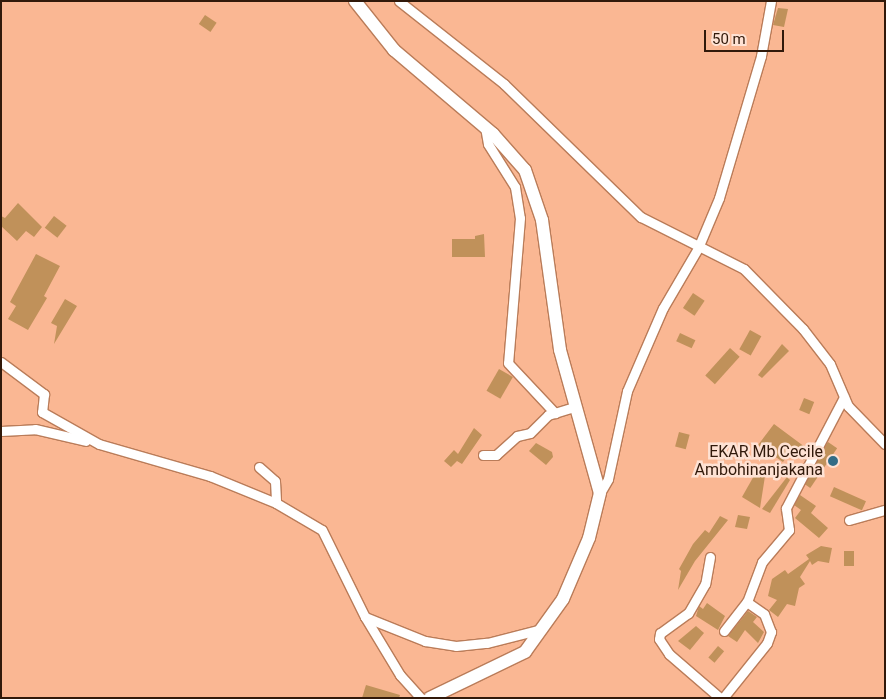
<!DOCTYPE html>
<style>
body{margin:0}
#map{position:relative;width:886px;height:699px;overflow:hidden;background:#fab793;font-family:Roboto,sans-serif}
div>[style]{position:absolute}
.building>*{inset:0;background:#c0915a;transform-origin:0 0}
.roads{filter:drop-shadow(1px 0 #ba7c59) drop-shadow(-1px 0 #ba7c59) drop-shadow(0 1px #ba7c59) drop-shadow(0 -1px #ba7c59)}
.street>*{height:9px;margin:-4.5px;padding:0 4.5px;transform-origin:4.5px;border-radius:4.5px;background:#fff}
.secondary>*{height:12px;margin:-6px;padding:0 6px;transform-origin:6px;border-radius:6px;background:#fff}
.dots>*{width:14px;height:14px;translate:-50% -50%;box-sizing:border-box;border:2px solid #fee2d4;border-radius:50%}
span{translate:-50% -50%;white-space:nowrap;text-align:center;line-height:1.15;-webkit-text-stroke:5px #fee2d4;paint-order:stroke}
.poi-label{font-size:16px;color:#31190a}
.right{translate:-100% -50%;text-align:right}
.frame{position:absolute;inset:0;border:2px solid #31190a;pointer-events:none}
.scale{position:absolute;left:704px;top:30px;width:80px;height:22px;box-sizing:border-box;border:2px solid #31190a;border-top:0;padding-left:6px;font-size:15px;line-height:18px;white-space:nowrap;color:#31190a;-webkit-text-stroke:4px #fee2d4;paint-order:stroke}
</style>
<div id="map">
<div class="building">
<i style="clip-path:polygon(778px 8px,788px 9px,784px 27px,773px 25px)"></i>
<i style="left:205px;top:15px;width:14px;height:11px;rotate:34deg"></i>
<i style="clip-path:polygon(18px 203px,42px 227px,34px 237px,26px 231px,17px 241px,1px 226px,1px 216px,5px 218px)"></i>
<i style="left:54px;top:216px;width:16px;height:15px;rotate:38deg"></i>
<i style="clip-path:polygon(484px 234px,485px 257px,452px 257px,452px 239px,475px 239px,475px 236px)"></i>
<i style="clip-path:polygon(36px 254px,60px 266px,44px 296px,47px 298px,28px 330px,8px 319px,16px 306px,10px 302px)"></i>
<i style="left:693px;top:293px;width:14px;height:18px;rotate:34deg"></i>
<i style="clip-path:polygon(65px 299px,77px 306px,54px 344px,57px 326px,51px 323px)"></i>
<i style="left:750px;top:330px;width:13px;height:22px;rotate:29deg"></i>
<i style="left:680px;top:333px;width:17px;height:9px;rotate:25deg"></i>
<i style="clip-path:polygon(782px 344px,789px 351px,762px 378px,758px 375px)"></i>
<i style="left:730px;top:348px;width:13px;height:37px;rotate:42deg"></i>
<i style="left:499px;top:369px;width:16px;height:25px;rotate:30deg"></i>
<i style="left:804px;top:398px;width:11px;height:13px;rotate:22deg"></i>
<i style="clip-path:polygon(774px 424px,809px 450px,804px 460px,791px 450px,783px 462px,758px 445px)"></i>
<i style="clip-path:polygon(474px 428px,482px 435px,462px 464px,457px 461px,451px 467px,444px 461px,454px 450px,458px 454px)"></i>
<i style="left:679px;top:432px;width:11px;height:15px;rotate:15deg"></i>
<i style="left:828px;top:442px;width:11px;height:48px;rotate:34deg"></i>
<i style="clip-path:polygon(536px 443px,552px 452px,553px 457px,546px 465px,529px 451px)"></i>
<i style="clip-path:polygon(755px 474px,765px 476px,760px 508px,742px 497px)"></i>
<i style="clip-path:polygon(787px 477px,790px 480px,770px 513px,762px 509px)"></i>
<i style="left:834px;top:487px;width:35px;height:10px;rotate:24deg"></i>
<i style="clip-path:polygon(800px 495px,816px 506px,811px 513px,828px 528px,819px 538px,795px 518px,801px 510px,794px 505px)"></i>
<i style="clip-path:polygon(738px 515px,750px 517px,747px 529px,735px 527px)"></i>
<i style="clip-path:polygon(720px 516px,728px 520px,695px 561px,678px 590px,681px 571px,679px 569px,693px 544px,705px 530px,709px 533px)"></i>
<i style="clip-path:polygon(821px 546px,832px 548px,829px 563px,818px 561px,812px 565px,810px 561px,800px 577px,805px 584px,799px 588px,795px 606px,787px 604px,778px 617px,769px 610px,777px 600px,768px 596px,772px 579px,785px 570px,788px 574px,809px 559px,806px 555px)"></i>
<i style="left:844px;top:551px;width:10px;height:15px"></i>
<i style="clip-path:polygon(707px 603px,725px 616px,718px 630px,696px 616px,699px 606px,703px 609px)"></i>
<i style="clip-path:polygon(748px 611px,757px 617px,753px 622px,764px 632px,758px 643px,745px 630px,737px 642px,728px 636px)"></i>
<i style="clip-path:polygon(696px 626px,704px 633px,690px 650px,678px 641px)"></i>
<i style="left:718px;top:646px;width:8px;height:15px;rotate:40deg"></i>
<i style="clip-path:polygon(366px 685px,400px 695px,399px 698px,362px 698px)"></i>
</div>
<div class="roads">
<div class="street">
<i style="left:399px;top:1px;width:134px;rotate:38.3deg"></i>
<i style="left:504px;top:84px;width:191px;rotate:44.2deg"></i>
<i style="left:641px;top:217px;width:115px;rotate:26.8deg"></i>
<i style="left:744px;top:269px;width:84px;rotate:45.5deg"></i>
<i style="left:803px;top:329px;width:44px;rotate:52.4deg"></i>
<i style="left:830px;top:364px;width:46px;rotate:66.8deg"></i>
<i style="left:848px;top:406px;width:53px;rotate:45.8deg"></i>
<i style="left:485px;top:127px;width:17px;rotate:80deg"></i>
<i style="left:488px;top:144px;width:51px;rotate:57.9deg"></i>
<i style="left:515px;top:187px;width:31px;rotate:81deg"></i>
<i style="left:520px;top:218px;width:145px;rotate:94.7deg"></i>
<i style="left:508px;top:363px;width:69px;rotate:46.8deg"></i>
<i style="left:1px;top:362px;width:54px;rotate:36.7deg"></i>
<i style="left:44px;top:394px;width:18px;rotate:96deg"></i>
<i style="left:42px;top:412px;width:65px;rotate:29.3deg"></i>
<i style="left:99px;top:444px;width:116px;rotate:16.1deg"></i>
<i style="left:210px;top:476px;width:71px;rotate:22.2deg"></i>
<i style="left:276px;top:503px;width:53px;rotate:30.4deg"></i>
<i style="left:322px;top:530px;width:97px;rotate:63.7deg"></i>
<i style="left:365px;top:617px;width:65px;rotate:21.8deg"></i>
<i style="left:425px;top:641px;width:31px;rotate:9deg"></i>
<i style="left:456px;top:646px;width:31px;rotate:-6deg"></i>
<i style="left:487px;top:643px;width:57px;rotate:-14.3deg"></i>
<i style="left:1px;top:431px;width:34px;rotate:-3deg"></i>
<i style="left:35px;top:429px;width:52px;rotate:13.2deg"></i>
<i style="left:483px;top:455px;width:13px"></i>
<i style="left:496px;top:455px;width:28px;rotate:-42deg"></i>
<i style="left:517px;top:436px;width:13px;rotate:-13deg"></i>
<i style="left:530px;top:433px;width:25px;rotate:-45deg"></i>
<i style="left:548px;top:415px;width:28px;rotate:-17deg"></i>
<i style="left:259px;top:467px;width:21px;rotate:41deg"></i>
<i style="left:275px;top:481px;width:22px;rotate:87deg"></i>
<i style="left:600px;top:493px;width:16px;rotate:-60deg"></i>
<i style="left:608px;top:479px;width:90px;rotate:-77.8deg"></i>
<i style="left:627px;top:391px;width:90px;rotate:-66.6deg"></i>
<i style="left:663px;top:308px;width:69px;rotate:-59.7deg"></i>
<i style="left:698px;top:248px;width:54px;rotate:-67.2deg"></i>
<i style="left:719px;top:198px;width:148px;rotate:-73.5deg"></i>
<i style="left:761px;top:56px;width:56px;rotate:-79.7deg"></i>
<i style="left:849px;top:520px;width:37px;rotate:-16deg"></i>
<i style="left:710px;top:557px;width:27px;rotate:100deg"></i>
<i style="left:705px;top:584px;width:34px;rotate:120deg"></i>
<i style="left:688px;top:613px;width:34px;rotate:144deg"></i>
<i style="left:660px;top:633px;width:6px;rotate:99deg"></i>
<i style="left:659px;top:639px;width:18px;rotate:56deg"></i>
<i style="left:669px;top:654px;width:67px;rotate:40.8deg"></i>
<i style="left:365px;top:617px;width:68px;rotate:58.9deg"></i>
<i style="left:400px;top:675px;width:31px;rotate:48deg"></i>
<i style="left:724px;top:631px;width:37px;rotate:-52deg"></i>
<i style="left:747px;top:602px;width:43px;rotate:-69.4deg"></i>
<i style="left:762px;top:562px;width:42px;rotate:-49.8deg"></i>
<i style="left:789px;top:530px;width:22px;rotate:-98deg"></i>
<i style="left:786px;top:508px;width:125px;rotate:-62.4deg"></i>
<i style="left:723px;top:698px;width:70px;rotate:-51.3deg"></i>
<i style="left:767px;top:643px;width:12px;rotate:-70deg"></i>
<i style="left:771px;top:632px;width:19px;rotate:-111deg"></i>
<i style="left:764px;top:614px;width:21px;rotate:-145deg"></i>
</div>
<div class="secondary">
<i style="left:355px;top:1px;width:63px;rotate:51.5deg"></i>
<i style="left:394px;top:50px;width:130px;rotate:40.3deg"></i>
<i style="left:493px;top:134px;width:48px;rotate:48.4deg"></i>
<i style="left:525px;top:170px;width:53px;rotate:71.2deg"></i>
<i style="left:542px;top:220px;width:131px;rotate:82.1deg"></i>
<i style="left:560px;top:350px;width:148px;rotate:74.4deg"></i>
<i style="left:600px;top:493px;width:46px;rotate:103.7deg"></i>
<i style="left:589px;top:538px;width:66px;rotate:113.1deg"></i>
<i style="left:563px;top:599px;width:65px;rotate:125.6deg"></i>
<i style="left:525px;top:652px;width:106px;rotate:154.2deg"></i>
</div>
</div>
<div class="dots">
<i style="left:833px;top:461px;background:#336c86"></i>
</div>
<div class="poi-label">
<span class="right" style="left:823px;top:461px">EKAR Mb Cecile<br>Ambohinanjakana</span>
</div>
<div class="frame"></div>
<div class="scale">50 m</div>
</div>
